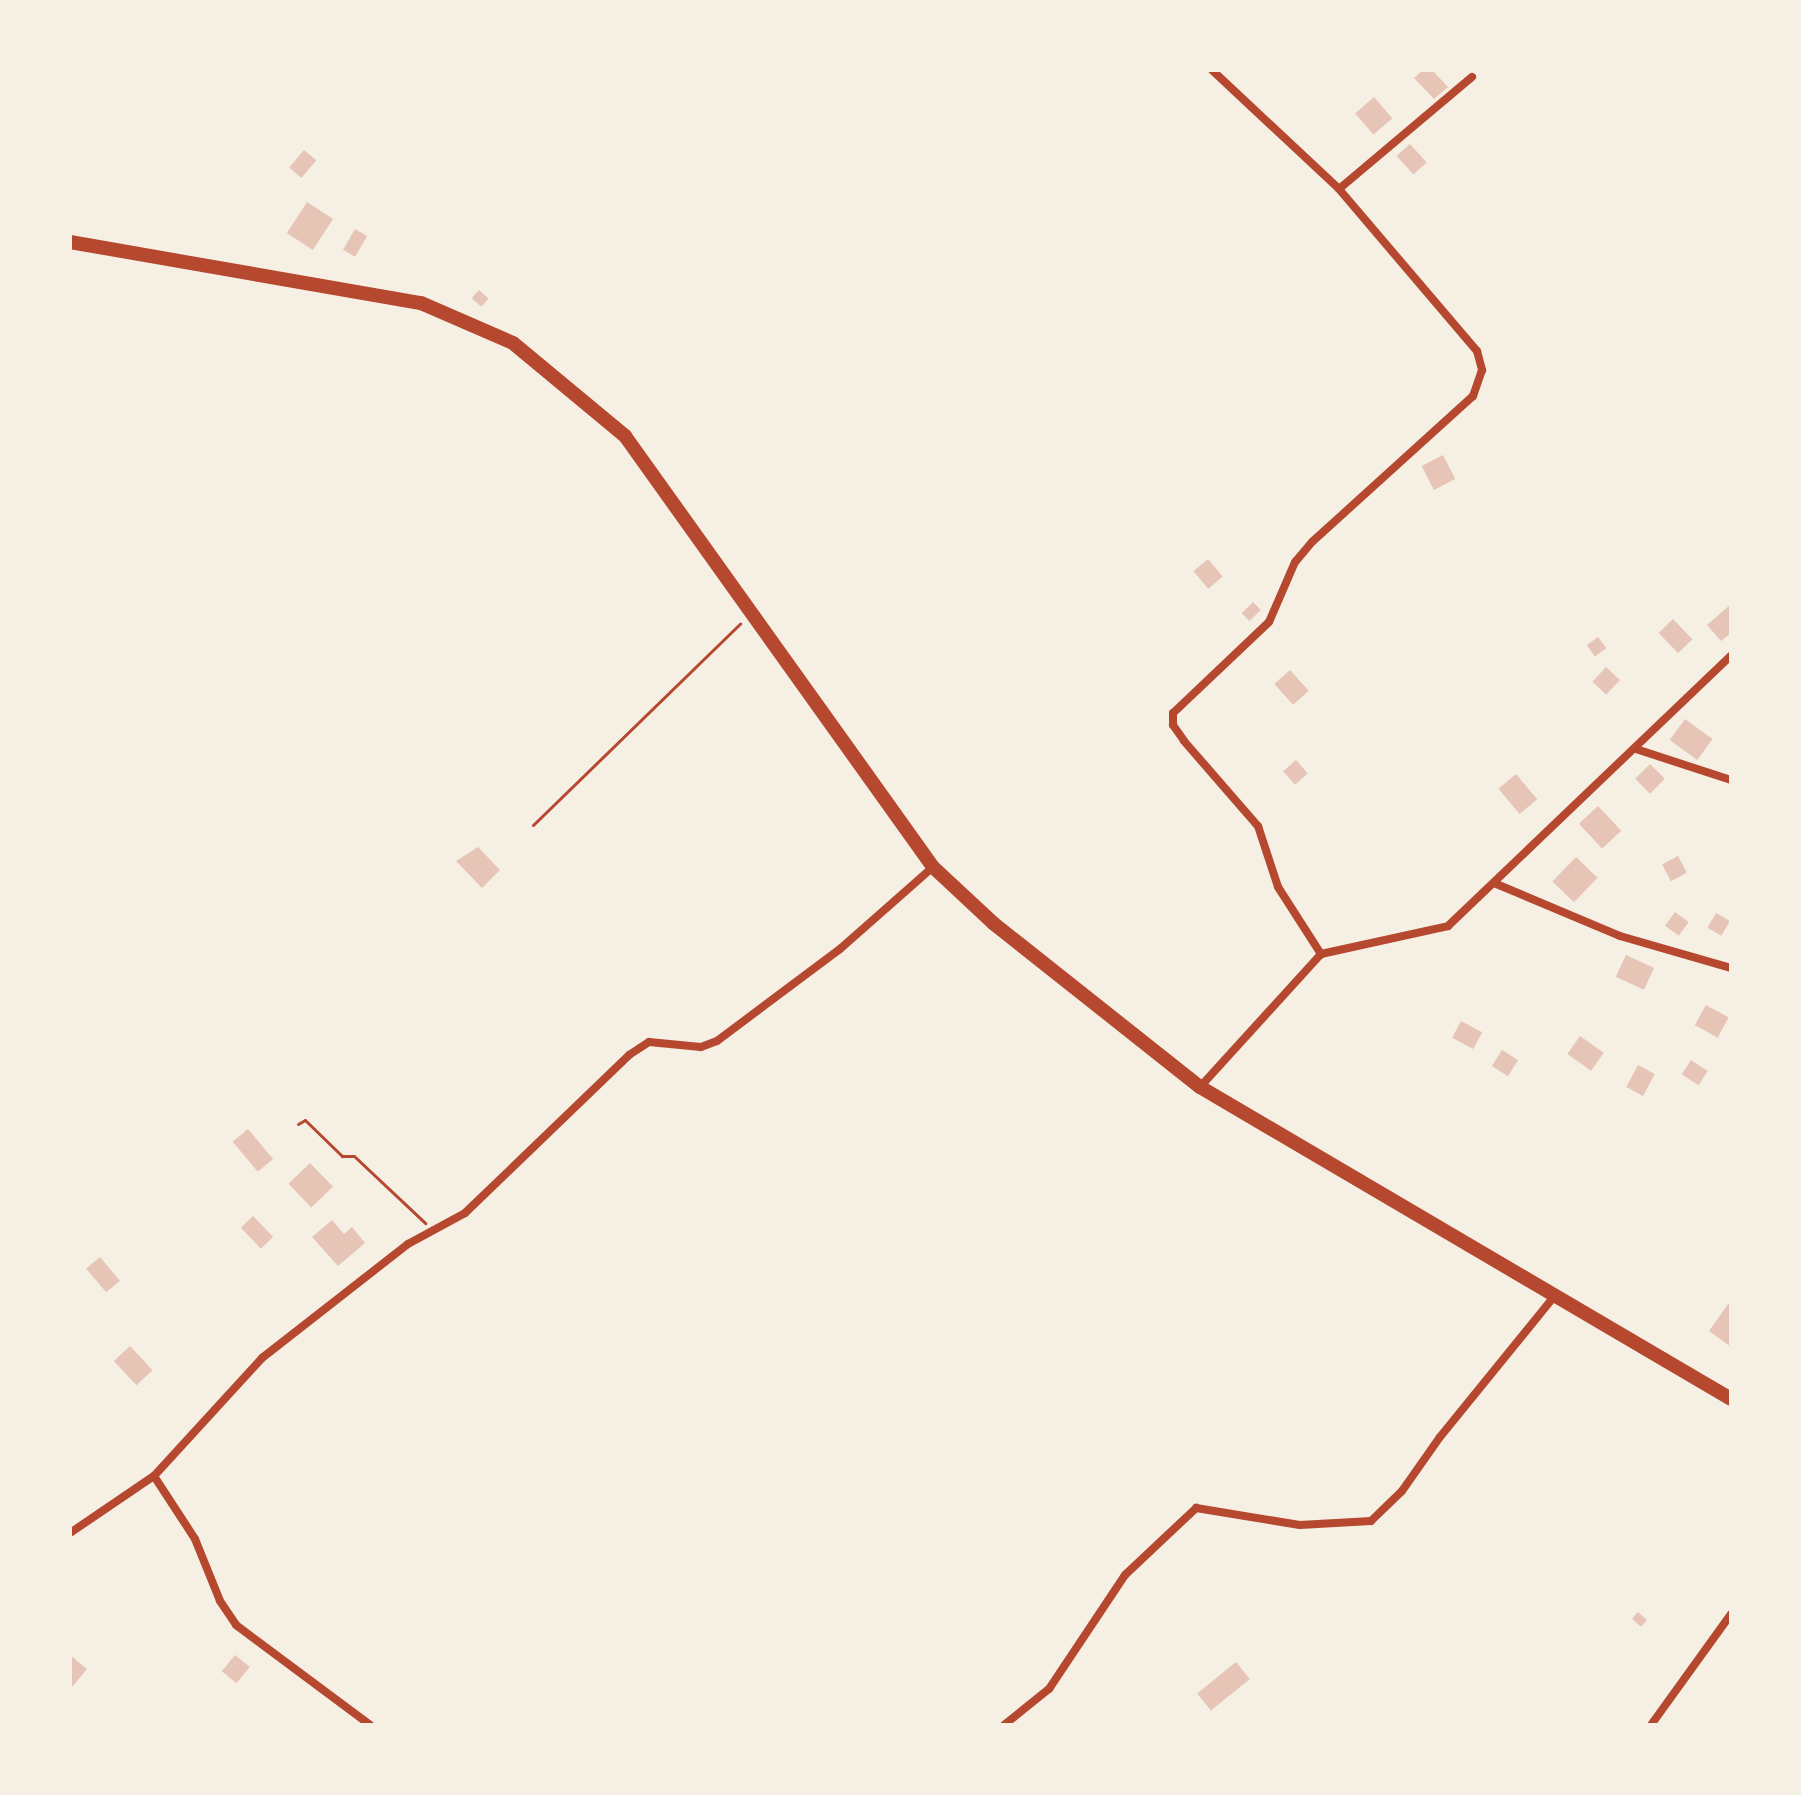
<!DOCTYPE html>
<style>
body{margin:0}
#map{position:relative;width:1801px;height:1795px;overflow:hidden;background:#f6efe4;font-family:"Alegreya Sans",sans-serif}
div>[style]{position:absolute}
.building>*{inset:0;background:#e6c5b7;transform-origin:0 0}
.path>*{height:3px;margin:-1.5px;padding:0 1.5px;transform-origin:1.5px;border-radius:1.5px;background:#b5482f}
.minor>*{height:8px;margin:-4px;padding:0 4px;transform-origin:4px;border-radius:4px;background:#b5482f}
.tertiary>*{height:14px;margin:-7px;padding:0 7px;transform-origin:7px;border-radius:7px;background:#b5482f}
span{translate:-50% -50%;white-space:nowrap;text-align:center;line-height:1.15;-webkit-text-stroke:6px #f6efe4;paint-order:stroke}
.frame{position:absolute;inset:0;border:72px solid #f6efe4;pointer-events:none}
</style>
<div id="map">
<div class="building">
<i style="clip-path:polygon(1423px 70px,1432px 70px,1448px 87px,1434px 99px,1414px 78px)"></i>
<i style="left:1374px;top:97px;width:28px;height:25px;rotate:49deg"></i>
<i style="left:1410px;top:144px;width:25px;height:18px;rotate:48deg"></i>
<i style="left:304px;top:150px;width:16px;height:23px;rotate:40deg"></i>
<i style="left:307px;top:202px;width:31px;height:37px;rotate:33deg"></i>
<i style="left:355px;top:229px;width:14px;height:24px;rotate:30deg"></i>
<i style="left:479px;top:290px;width:13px;height:11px;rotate:42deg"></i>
<i style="left:1443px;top:455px;width:27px;height:24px;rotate:63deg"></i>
<i style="left:1208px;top:559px;width:23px;height:19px;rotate:50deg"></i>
<i style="left:1253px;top:602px;width:11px;height:16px;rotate:45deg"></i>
<i style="clip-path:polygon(1731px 604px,1731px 633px,1721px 641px,1707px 625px)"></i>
<i style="left:1673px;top:619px;width:28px;height:20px;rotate:46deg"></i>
<i style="left:1598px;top:637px;width:14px;height:14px;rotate:54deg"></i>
<i style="left:1606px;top:667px;width:19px;height:20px;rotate:43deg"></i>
<i style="left:1290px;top:670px;width:28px;height:21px;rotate:48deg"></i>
<i style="left:1685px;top:719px;width:34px;height:26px;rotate:36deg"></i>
<i style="left:1296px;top:760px;width:18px;height:17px;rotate:49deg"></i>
<i style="left:1650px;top:764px;width:21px;height:21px;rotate:45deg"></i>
<i style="left:1516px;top:774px;width:33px;height:23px;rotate:50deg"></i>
<i style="left:1598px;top:806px;width:34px;height:26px;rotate:47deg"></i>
<i style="clip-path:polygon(478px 847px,500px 870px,482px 888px,456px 861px)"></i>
<i style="left:1678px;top:856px;width:19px;height:18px;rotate:62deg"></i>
<i style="left:1576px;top:857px;width:30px;height:34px;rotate:44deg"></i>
<i style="left:1675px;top:912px;width:17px;height:17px;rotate:36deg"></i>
<i style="left:1716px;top:913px;width:16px;height:17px;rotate:30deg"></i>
<i style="left:1626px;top:955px;width:31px;height:24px;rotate:25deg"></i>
<i style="left:1706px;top:1005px;width:26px;height:23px;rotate:29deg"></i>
<i style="left:1461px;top:1021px;width:24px;height:19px;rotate:28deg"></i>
<i style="left:1580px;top:1036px;width:29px;height:22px;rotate:35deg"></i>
<i style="left:1502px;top:1050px;width:19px;height:19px;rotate:32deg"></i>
<i style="left:1691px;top:1060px;width:20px;height:17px;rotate:33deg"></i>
<i style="left:1638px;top:1065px;width:19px;height:25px;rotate:28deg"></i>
<i style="left:248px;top:1129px;width:39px;height:20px;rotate:50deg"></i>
<i style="left:310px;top:1163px;width:33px;height:30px;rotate:46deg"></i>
<i style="left:253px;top:1216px;width:29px;height:17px;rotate:46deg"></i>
<i style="clip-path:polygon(332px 1220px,344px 1234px,352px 1227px,365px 1243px,338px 1266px,312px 1237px)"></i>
<i style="left:100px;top:1257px;width:31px;height:18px;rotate:50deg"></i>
<i style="clip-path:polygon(1731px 1300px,1731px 1347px,1709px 1331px)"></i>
<i style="left:130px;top:1346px;width:33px;height:22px;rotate:47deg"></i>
<i style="left:1638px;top:1612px;width:12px;height:9px;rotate:42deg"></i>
<i style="clip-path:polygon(70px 1655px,87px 1669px,72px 1687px,70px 1686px)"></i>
<i style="left:235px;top:1655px;width:19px;height:21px;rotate:39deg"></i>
<i style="left:1236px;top:1662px;width:22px;height:50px;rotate:51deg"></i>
</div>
<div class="path">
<i style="left:533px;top:825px;width:289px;rotate:-44.2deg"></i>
<i style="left:298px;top:1124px;width:8px;rotate:-30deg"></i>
<i style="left:305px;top:1120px;width:52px;rotate:44.2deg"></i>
<i style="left:342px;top:1156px;width:12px"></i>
<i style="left:354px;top:1156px;width:98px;rotate:43.3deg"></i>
</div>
<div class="minor">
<i style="left:1212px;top:70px;width:174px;rotate:43.1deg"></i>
<i style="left:1339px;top:189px;width:213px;rotate:49.6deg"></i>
<i style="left:1477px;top:351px;width:20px;rotate:75deg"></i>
<i style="left:1482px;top:370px;width:28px;rotate:109deg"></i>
<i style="left:1473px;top:396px;width:217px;rotate:137.8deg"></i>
<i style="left:1312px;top:542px;width:26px;rotate:130deg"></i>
<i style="left:1295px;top:562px;width:65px;rotate:113.4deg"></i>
<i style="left:1269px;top:622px;width:132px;rotate:136.5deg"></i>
<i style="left:1173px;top:713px;width:12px;rotate:90deg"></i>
<i style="left:1173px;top:725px;width:19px;rotate:55deg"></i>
<i style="left:1184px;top:741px;width:113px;rotate:49deg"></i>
<i style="left:1258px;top:826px;width:64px;rotate:71.8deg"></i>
<i style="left:1278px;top:887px;width:80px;rotate:57.3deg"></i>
<i style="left:1339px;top:189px;width:174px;rotate:-40.1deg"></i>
<i style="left:1636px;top:749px;width:100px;rotate:18.1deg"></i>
<i style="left:1494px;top:883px;width:137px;rotate:22.8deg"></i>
<i style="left:1620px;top:936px;width:116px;rotate:16.1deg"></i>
<i style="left:1200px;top:1087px;width:180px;rotate:-47.7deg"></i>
<i style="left:1321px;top:954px;width:130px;rotate:-12.4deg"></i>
<i style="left:1448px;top:926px;width:391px;rotate:-43.7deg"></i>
<i style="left:154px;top:1476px;width:75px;rotate:56.9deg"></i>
<i style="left:195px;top:1539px;width:67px;rotate:68deg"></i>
<i style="left:220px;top:1601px;width:29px;rotate:56deg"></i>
<i style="left:236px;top:1625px;width:167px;rotate:36.7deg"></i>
<i style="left:70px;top:1533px;width:102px;rotate:-34.2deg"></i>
<i style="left:154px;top:1476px;width:160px;rotate:-47.5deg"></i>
<i style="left:262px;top:1358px;width:185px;rotate:-38deg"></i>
<i style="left:408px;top:1244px;width:65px;rotate:-28.5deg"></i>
<i style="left:465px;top:1213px;width:228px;rotate:-43.9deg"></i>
<i style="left:629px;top:1055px;width:24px;rotate:-33deg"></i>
<i style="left:649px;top:1042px;width:52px;rotate:5.5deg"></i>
<i style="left:701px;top:1047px;width:17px;rotate:-21deg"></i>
<i style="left:717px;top:1041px;width:154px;rotate:-36.8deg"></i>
<i style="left:840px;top:949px;width:124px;rotate:-41.4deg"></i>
<i style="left:1004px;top:1725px;width:58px;rotate:-38.7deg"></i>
<i style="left:1049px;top:1689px;width:137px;rotate:-56.3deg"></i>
<i style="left:1125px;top:1575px;width:98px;rotate:-43.3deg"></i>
<i style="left:1196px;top:1508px;width:105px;rotate:9.3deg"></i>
<i style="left:1300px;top:1525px;width:71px;rotate:-3.2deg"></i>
<i style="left:1371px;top:1521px;width:43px;rotate:-44.1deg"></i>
<i style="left:1402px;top:1491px;width:66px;rotate:-54.9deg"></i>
<i style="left:1440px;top:1437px;width:179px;rotate:-50.9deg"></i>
<i style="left:1651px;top:1725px;width:137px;rotate:-54.2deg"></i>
</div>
<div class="tertiary">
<i style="left:70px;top:242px;width:356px;rotate:9.9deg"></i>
<i style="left:421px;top:303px;width:100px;rotate:23.5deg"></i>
<i style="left:513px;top:343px;width:146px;rotate:39.7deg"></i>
<i style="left:625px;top:436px;width:530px;rotate:54.45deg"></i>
<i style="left:933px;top:867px;width:82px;rotate:43deg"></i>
<i style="left:993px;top:923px;width:264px;rotate:38.4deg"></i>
<i style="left:1200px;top:1087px;width:616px;rotate:30.44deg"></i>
</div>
<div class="frame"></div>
</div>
